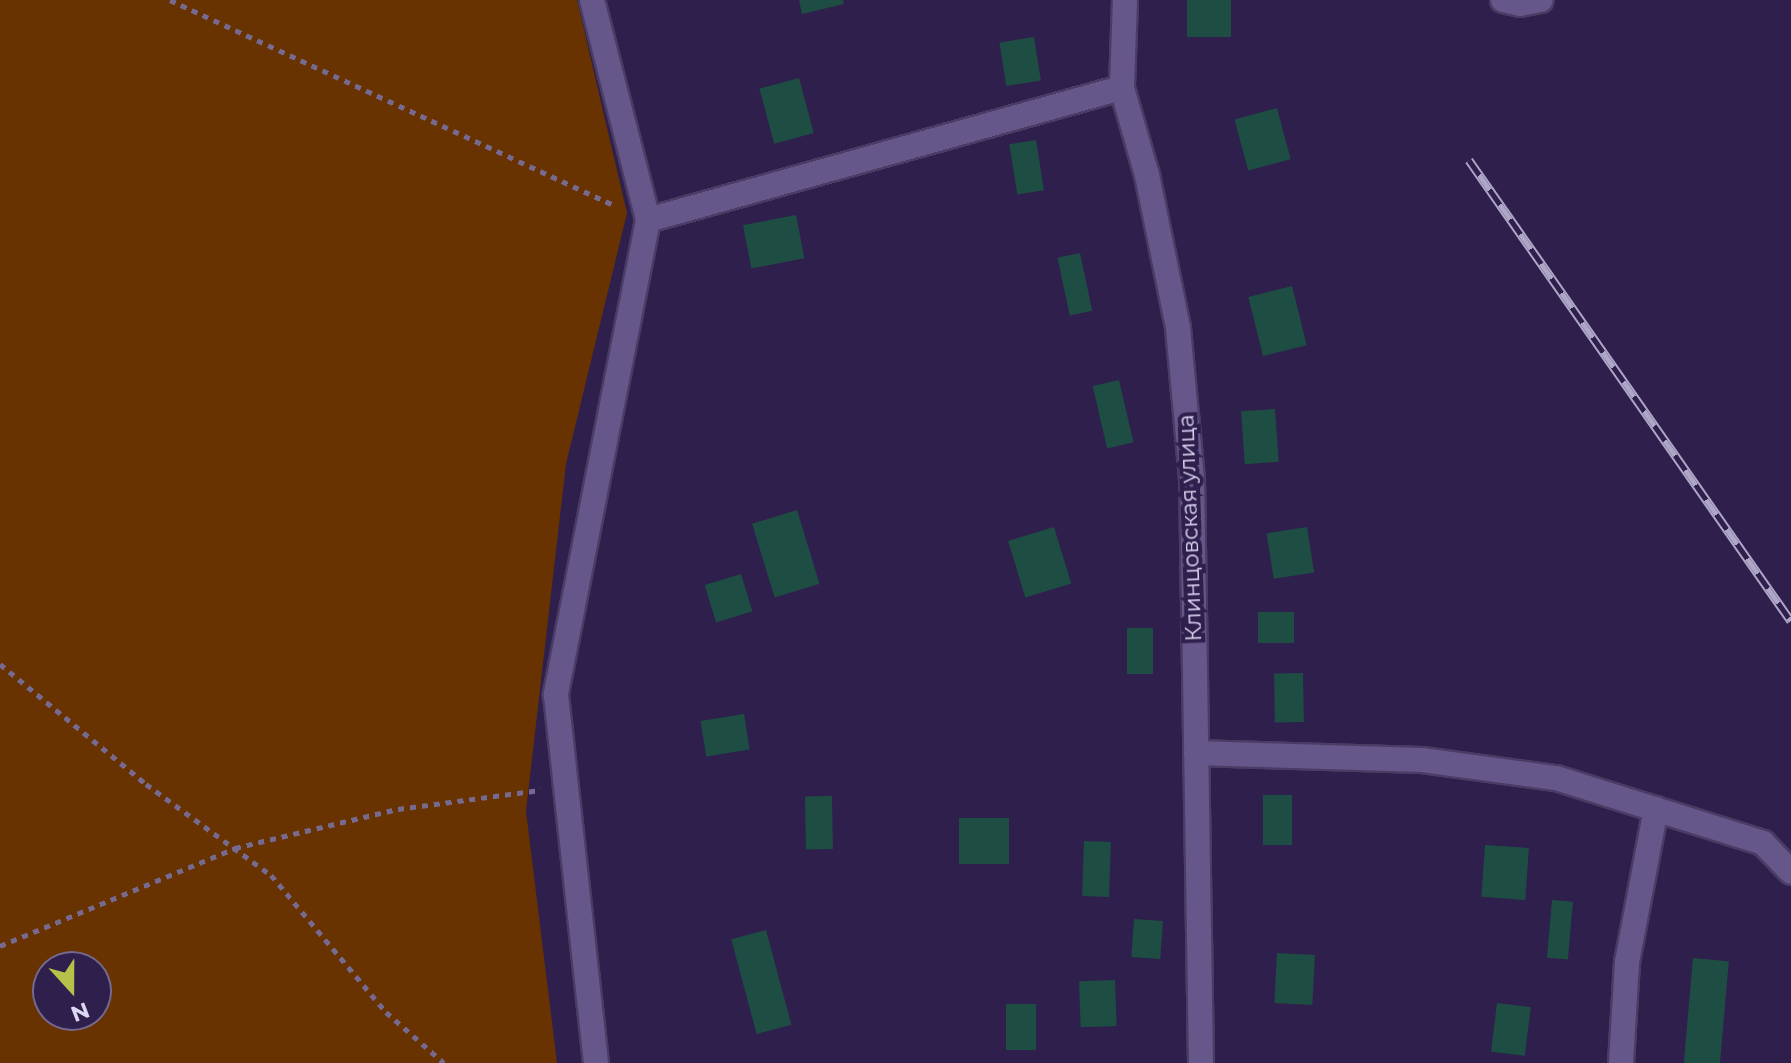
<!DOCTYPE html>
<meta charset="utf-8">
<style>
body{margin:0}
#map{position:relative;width:1791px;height:1063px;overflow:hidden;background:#2e1f4c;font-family:Montserrat,sans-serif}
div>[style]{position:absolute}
.green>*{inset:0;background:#683300}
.building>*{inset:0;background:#1e4e43;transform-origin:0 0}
.path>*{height:5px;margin-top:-2.5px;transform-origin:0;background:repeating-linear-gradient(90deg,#766a91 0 6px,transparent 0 12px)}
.roads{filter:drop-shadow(2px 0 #4a3c64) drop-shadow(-2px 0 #4a3c64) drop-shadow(0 2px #4a3c64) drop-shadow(0 -2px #4a3c64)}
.minor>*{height:24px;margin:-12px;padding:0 12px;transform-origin:12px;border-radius:12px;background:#65578a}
.rail>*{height:9px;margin-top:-4.5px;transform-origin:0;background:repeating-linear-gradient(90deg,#2e1f4c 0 18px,#aea6c7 0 36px);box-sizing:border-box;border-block:2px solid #aea6c7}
span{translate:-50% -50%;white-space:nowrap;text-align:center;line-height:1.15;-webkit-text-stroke:8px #2e1f4c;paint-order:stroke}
.street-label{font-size:22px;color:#ddd7f4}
.north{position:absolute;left:32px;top:951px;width:80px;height:80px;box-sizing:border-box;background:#2e1f4c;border:2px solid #74698f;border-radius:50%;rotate:159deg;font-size:22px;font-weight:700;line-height:32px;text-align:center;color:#ddd7f4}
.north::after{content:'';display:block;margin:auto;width:28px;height:36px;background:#b4c24a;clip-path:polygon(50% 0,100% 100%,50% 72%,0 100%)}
</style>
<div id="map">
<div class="green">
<i style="clip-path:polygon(evenodd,0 0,577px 0,627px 213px,566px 464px,526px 811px,557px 1063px,0 1063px,0 0,48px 967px,96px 967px,96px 1015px,48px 1015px,48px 967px)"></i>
</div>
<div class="building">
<i style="clip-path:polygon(799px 0,843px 0,844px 4px,802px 14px)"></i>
<i style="left:1187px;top:0;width:44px;height:37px"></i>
<i style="left:1034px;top:37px;width:44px;height:35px;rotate:81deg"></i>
<i style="left:799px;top:78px;width:57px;height:41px;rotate:75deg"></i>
<i style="left:1277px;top:108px;width:53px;height:44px;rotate:75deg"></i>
<i style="left:1036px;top:140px;width:51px;height:27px;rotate:81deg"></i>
<i style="left:796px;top:215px;width:44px;height:54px;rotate:79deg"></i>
<i style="left:1080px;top:253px;width:59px;height:23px;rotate:78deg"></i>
<i style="left:1292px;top:286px;width:61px;height:45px;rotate:76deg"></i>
<i style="left:1119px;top:380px;width:64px;height:27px;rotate:77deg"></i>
<i style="left:1275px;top:409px;width:53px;height:34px;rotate:86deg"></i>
<i style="left:797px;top:510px;width:77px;height:47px;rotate:73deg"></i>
<i style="left:1054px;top:527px;width:59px;height:48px;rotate:73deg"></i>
<i style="left:1307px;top:527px;width:46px;height:41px;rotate:81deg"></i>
<i style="left:741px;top:574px;width:39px;height:38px;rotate:73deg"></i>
<i style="left:1258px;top:612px;width:36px;height:31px"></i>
<i style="left:1127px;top:628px;width:26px;height:46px"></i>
<i style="left:1303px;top:673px;width:49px;height:29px;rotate:89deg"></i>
<i style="left:744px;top:714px;width:36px;height:44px;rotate:81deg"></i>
<i style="left:1263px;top:795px;width:29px;height:50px"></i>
<i style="left:832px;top:796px;width:53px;height:27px;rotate:89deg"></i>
<i style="left:959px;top:818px;width:50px;height:46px"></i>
<i style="left:1084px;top:841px;width:27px;height:55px;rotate:2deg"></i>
<i style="left:1485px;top:845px;width:44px;height:52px;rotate:4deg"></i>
<i style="left:1552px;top:900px;width:21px;height:58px;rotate:5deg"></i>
<i style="left:1134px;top:919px;width:29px;height:38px;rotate:4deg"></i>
<i style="left:766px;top:930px;width:98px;height:36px;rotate:75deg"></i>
<i style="left:1277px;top:953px;width:38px;height:50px;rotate:3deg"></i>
<i style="left:1693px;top:958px;width:36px;height:105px;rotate:5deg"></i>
<i style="left:1115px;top:980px;width:46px;height:36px;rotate:88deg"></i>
<i style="left:1497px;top:1003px;width:34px;height:49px;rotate:7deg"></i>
<i style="left:1006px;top:1004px;width:30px;height:46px"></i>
</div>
<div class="path">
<i style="left:170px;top:0;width:489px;rotate:24.8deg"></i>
<i style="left:0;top:664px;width:189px;rotate:39.4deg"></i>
<i style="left:146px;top:784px;width:155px;rotate:36.1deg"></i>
<i style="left:271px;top:875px;width:179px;rotate:50deg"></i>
<i style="left:386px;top:1012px;width:77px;rotate:41.3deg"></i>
<i style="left:0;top:946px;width:255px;rotate:-22.6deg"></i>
<i style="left:235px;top:848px;width:168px;rotate:-13.5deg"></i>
<i style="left:398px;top:809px;width:144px;rotate:-7.6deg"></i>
</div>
<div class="roads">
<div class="minor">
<i style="left:592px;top:0;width:227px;rotate:75.7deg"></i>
<i style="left:648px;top:220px;width:484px;rotate:101deg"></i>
<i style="left:556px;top:695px;width:370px;rotate:83.8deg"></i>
<i style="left:1125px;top:0;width:88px;rotate:92deg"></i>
<i style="left:1122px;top:88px;width:91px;rotate:74deg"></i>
<i style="left:1147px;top:175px;width:156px;rotate:78.5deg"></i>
<i style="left:1178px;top:328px;width:151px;rotate:84.7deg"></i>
<i style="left:1192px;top:478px;width:585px;rotate:89.12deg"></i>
<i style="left:1503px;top:0;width:17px;rotate:13deg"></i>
<i style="left:1520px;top:4px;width:21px;rotate:-11deg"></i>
<i style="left:648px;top:220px;width:492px;rotate:-15.6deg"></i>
<i style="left:1196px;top:753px;width:226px;rotate:1.8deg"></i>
<i style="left:1422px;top:760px;width:135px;rotate:7.7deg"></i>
<i style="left:1556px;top:778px;width:217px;rotate:17.4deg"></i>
<i style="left:1763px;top:843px;width:40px;rotate:46deg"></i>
<i style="left:1621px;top:1063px;width:101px;rotate:-86.6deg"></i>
<i style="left:1627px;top:962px;width:156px;rotate:-79.3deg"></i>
</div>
</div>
<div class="rail">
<i style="left:1469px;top:160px;width:562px;rotate:55.07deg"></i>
</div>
<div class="street-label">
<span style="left:1190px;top:528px;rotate:-92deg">Клинцовская улица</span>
</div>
<div class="north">N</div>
</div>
